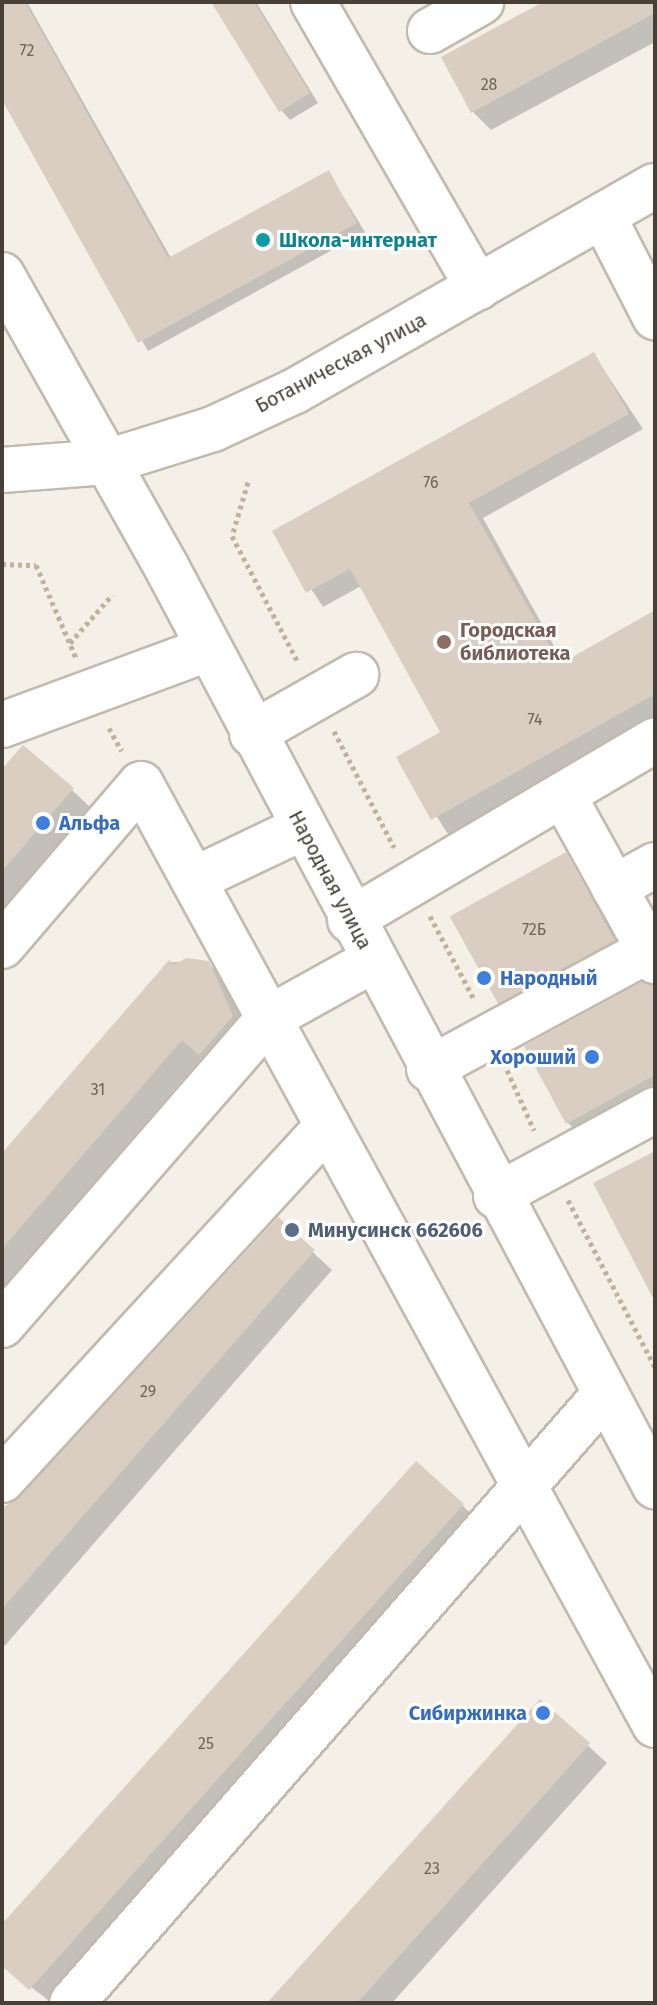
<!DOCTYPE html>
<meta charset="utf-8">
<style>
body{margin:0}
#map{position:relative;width:657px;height:2005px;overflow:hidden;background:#f4f0e8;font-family:"Fira Sans",sans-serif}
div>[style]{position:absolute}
.shadow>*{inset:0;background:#0003}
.building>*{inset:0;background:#d9cec1;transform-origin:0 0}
.path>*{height:5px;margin-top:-2.5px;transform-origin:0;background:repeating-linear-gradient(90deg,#c1b29c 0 4px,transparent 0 8px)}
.roads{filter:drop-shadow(2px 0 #c3baae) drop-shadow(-2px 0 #c3baae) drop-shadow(0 2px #c3baae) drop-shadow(0 -2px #c3baae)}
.minor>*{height:44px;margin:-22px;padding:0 22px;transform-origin:22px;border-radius:22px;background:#fff}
.dots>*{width:22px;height:22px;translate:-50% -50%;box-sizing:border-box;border:4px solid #fff;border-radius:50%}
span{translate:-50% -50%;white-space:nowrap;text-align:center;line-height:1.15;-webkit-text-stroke:6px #fff;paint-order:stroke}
.number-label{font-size:16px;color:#6c645a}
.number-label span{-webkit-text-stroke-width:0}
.culture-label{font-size:20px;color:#0d838f;font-weight:700}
.left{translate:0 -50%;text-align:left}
.street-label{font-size:20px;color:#484037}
.education-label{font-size:20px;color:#785e54;font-weight:700}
.shop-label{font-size:20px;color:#366cbe;font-weight:700}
.right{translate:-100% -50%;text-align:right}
.service-label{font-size:20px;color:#4e5e75;font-weight:700}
.frame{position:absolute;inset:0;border:4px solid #484037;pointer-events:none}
</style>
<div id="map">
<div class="shadow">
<i style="clip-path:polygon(2px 2px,27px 2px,171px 258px,328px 172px,365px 232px,148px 351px,2px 95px)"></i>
<i style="clip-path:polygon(219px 2px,256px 2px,318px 103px,290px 120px,281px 110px)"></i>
<i style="clip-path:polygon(547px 2px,655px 2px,655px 42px,491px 130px,472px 111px)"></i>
<i style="clip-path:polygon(594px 355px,643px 429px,483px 518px,564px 664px,655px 613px,655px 718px,448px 834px,398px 757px,443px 733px,361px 586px,323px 607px,274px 532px)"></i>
<i style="clip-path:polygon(2px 772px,72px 790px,91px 808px,2px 911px)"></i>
<i style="clip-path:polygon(566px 855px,626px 954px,513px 1015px,500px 1002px)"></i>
<i style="clip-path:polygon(169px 962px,208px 963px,227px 982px,250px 1035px,219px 1072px,202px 1057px,2px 1289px,2px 1156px)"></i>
<i style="clip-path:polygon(642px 984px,655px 984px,655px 1100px,584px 1139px,568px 1123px)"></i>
<i style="clip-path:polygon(278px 1220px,332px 1270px,2px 1649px,2px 1520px)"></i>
<i style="clip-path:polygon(462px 1505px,481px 1524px,52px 2003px,2px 1965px,2px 1927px)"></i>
<i style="clip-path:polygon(540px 1702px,607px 1763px,392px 2003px,270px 2003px)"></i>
</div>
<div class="building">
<i style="clip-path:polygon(2px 2px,25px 2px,168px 258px,329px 170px,357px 223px,138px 343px,2px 100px)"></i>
<i style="clip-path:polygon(211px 2px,254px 2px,310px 93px,279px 112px)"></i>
<i style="clip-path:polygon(543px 2px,655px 2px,655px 13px,471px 113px,441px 57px)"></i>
<i style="clip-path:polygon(594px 352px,629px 414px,469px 503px,560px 664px,655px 610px,655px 694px,431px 820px,396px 757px,440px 732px,350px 569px,306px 593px,272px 531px)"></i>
<i style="clip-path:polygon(23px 745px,74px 788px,2px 871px,2px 769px)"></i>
<i style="left:566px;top:852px;width:101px;height:133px;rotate:61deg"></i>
<i style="clip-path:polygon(186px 958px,209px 961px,233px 1016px,199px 1055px,182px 1040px,2px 1249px,2px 1153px,169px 960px,174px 965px)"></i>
<i style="clip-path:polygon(642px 982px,655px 986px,655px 1075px,566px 1124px,524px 1046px)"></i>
<i style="clip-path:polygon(655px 1151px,655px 1302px,593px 1183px)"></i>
<i style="clip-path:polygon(278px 1217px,315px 1250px,2px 1609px,2px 1508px,20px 1497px)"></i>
<i style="clip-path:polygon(416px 1461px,464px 1504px,29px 1990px,2px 1966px,2px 1924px)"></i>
<i style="clip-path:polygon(540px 1699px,590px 1743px,555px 1783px,357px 2003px,267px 2003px)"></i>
</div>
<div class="path">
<i style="left:248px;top:482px;width:56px;rotate:106.5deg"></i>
<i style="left:232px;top:536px;width:142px;rotate:62.4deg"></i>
<i style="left:2px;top:564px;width:34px;rotate:2deg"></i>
<i style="left:36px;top:565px;width:101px;rotate:66.7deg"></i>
<i style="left:70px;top:643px;width:64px;rotate:-48.8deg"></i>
<i style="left:109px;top:728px;width:26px;rotate:61deg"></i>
<i style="left:334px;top:731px;width:131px;rotate:62.7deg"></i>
<i style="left:430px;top:916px;width:94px;rotate:62.1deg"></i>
<i style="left:507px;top:1070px;width:66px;rotate:65.8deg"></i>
<i style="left:568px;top:1200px;width:188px;rotate:62.5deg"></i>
</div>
<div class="roads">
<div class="minor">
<i style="left:313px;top:2px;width:330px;rotate:60deg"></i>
<i style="left:430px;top:31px;width:59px;rotate:-29.6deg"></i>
<i style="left:603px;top:216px;width:114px;rotate:62.8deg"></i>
<i style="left:2px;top:275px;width:336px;rotate:60.6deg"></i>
<i style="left:167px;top:568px;width:1040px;rotate:62.01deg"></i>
<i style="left:2px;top:470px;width:105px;rotate:-4.4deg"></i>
<i style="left:107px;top:462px;width:111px;rotate:-17.3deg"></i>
<i style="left:213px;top:429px;width:90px;rotate:-24.9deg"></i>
<i style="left:295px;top:391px;width:414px;rotate:-29.7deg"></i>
<i style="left:2px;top:725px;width:219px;rotate:-20.3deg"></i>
<i style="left:252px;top:734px;width:120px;rotate:-29.6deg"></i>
<i style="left:563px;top:795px;width:190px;rotate:61deg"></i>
<i style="left:195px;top:879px;width:119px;rotate:-25.5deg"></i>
<i style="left:614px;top:888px;width:47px;rotate:-29.3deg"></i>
<i style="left:350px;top:920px;width:354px;rotate:-30.5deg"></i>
<i style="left:2px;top:946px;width:213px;rotate:-49.4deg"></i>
<i style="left:141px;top:784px;width:1072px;rotate:61.36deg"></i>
<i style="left:429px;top:1069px;width:250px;rotate:-28.4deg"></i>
<i style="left:496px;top:1196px;width:181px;rotate:-28.4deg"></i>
<i style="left:2px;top:1325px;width:407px;rotate:-49deg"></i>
<i style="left:269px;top:1018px;width:118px;rotate:-29deg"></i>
<i style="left:2px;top:1480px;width:481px;rotate:-47.4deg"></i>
<i style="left:72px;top:2003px;width:809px;rotate:-48.81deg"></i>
</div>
</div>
<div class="dots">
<i style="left:263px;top:240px;background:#0f9aa8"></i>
<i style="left:444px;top:642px;background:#8d6e63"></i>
<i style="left:43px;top:823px;background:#3f7fe0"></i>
<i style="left:484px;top:978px;background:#3f7fe0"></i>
<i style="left:592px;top:1057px;background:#3f7fe0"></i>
<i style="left:292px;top:1230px;background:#5c6f8a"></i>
<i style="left:543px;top:1713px;background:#3f7fe0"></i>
</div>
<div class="number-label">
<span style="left:27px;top:51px">72</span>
<span style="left:489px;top:85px">28</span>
<span style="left:431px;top:483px">76</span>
<span style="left:535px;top:720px">74</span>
<span style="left:534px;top:930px">72Б</span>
<span style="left:98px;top:1090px">31</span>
<span style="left:148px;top:1392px">29</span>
<span style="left:206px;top:1744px">25</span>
<span style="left:432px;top:1869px">23</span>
</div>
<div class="culture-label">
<span class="left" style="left:279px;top:240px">Школа-интернат</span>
</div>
<div class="street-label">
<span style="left:341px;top:363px;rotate:-28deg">Ботаническая улица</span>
<span style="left:330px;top:880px;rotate:62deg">Народная улица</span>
</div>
<div class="education-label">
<span class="left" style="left:460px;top:642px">Городская<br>библиотека</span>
</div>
<div class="shop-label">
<span class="left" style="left:59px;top:823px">Альфа</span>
<span class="left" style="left:500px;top:978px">Народный</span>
<span class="right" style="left:576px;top:1057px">Хороший</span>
<span class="right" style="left:527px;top:1713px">Сибиржинка</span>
</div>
<div class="service-label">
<span class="left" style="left:308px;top:1230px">Минусинск 662606</span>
</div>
<div class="frame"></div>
</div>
